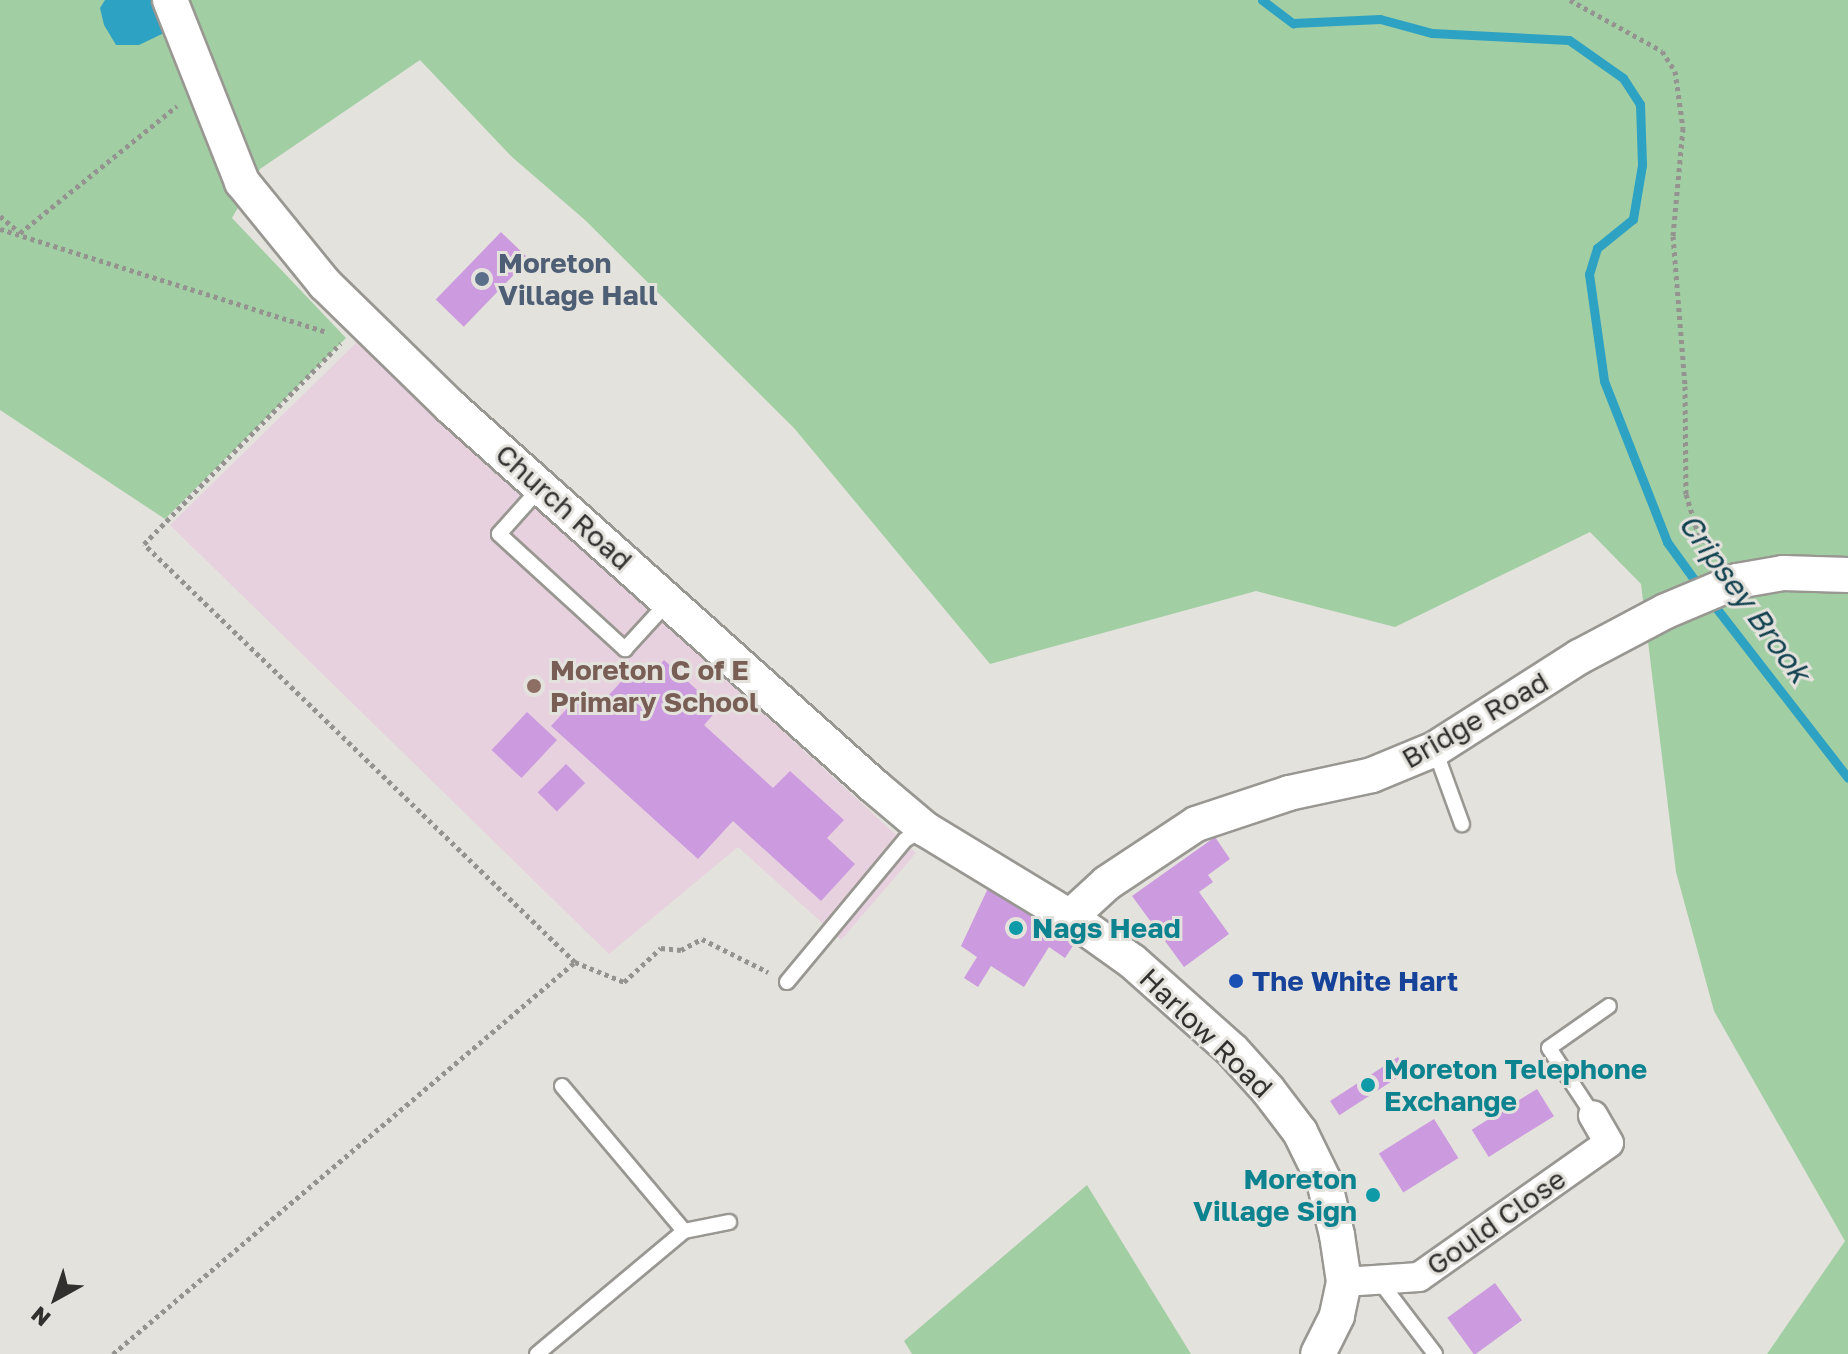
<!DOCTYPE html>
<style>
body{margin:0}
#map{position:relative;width:1848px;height:1354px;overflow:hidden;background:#e4e2dd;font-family:"Golos Text",sans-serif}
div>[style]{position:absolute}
.education>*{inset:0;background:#e7d1df}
.green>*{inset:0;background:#a2cea4}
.water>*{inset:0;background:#2ea2c2}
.stream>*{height:9px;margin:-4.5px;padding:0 4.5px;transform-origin:4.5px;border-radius:4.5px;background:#2ea2c2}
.building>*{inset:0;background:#cc9ade;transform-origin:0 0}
.path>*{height:5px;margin-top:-2.5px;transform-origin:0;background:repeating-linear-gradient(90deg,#959390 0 4px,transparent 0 8px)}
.roads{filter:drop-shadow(2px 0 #999792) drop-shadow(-2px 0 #999792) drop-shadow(0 2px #999792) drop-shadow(0 -2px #999792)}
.service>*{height:14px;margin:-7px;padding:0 7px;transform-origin:7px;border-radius:7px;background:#fff}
.minor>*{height:28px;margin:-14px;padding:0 14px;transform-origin:14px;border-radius:14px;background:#fff}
.tertiary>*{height:34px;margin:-17px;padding:0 17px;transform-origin:17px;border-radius:17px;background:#fff}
.dots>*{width:22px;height:22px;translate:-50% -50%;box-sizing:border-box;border:4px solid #e4e2dd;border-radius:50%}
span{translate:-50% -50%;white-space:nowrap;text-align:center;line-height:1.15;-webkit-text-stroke:6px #e4e2dd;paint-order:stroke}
.service-label{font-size:28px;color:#4e5e75;font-weight:700}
.left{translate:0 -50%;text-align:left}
.street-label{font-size:28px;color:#31302f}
.education-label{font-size:28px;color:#785e54;font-weight:700}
.culture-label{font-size:28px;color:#0d838f;font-weight:700}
.right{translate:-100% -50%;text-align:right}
.transit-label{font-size:28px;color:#164399;font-weight:700}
.water-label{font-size:30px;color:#124250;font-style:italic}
.north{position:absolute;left:16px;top:1258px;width:80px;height:80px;-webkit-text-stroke:6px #e4e2dd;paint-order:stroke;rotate:220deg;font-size:22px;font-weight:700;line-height:32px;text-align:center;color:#31302f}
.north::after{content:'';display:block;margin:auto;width:28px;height:36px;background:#31302f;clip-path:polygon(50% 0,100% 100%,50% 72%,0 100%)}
</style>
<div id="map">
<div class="education">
<i style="clip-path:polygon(364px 335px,528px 498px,916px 853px,841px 940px,738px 847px,609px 954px,170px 525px)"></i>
</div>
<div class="green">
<i style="clip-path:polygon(0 0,1848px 0,1848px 1354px,1767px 1354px,1845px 1241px,1714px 1011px,1676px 872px,1641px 584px,1590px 532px,1395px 627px,1256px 591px,990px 664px,794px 428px,585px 220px,512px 157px,420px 60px,260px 169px,232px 218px,346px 338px,165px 519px,0 410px)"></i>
<i style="clip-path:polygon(1087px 1185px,1191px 1354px,912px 1354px,904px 1341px)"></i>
</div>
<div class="water">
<i style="clip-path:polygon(105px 0,152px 0,164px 33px,139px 45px,116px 45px,104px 25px,100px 8px)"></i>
</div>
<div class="stream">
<i style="left:1262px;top:0;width:39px;rotate:37deg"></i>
<i style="left:1293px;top:23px;width:87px;rotate:-2.6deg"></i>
<i style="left:1380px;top:19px;width:54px;rotate:15.1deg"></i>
<i style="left:1432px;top:33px;width:137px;rotate:2.9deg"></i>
<i style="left:1569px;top:40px;width:66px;rotate:35.1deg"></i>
<i style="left:1623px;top:78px;width:31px;rotate:57deg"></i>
<i style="left:1640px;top:104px;width:61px;rotate:88.1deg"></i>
<i style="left:1642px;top:165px;width:55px;rotate:99.5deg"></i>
<i style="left:1633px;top:219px;width:46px;rotate:141.1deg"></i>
<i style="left:1597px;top:248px;width:27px;rotate:107deg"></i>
<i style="left:1589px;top:274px;width:108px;rotate:82deg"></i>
<i style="left:1604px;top:381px;width:173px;rotate:68.6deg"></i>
<i style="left:1667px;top:542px;width:58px;rotate:54.1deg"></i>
<i style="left:1710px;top:600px;width:225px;rotate:52.2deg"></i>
</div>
<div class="building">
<i style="left:501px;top:232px;width:39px;height:94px;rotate:44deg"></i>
<i style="clip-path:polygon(664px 660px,718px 709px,704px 725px,773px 788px,790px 771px,844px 820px,827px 838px,855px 864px,821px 901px,733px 821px,698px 859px,551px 726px,584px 690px,600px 705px,636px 665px,649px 677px)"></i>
<i style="left:527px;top:712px;width:41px;height:52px;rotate:43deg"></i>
<i style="left:566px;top:764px;width:27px;height:40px;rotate:45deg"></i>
<i style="clip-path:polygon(1215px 837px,1230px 859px,1208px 875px,1213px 882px,1199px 892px,1229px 934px,1184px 967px,1132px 896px)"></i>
<i style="clip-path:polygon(990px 884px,1078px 938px,1065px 958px,1049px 947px,1024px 987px,991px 966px,978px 987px,964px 978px,977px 957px,961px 946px)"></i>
<i style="left:1398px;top:1057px;width:17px;height:81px;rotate:57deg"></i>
<i style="left:1537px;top:1089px;width:32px;height:77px;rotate:58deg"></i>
<i style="left:1434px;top:1119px;width:46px;height:65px;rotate:58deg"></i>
<i style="left:1495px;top:1283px;width:46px;height:59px;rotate:54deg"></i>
</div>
<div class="path">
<i style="left:1570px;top:0;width:105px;rotate:29deg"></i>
<i style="left:1662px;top:51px;width:24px;rotate:57deg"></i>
<i style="left:1675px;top:71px;width:58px;rotate:82deg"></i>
<i style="left:1683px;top:128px;width:108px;rotate:95.3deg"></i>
<i style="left:1673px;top:236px;width:150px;rotate:85.4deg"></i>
<i style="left:1685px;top:386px;width:108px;rotate:89.5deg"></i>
<i style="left:1686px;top:494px;width:69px;rotate:73.1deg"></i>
<i style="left:0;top:216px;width:26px;rotate:40deg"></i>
<i style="left:20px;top:233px;width:202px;rotate:-39deg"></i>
<i style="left:0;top:229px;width:343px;rotate:17.5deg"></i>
<i style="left:575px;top:962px;width:53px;rotate:22.2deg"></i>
<i style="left:624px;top:982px;width:50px;rotate:-42.6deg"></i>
<i style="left:661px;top:948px;width:20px;rotate:6deg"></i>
<i style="left:681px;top:950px;width:24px;rotate:-28deg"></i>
<i style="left:702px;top:939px;width:74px;rotate:26.6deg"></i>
<i style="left:113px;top:1354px;width:606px;rotate:-40.31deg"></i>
<i style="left:575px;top:962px;width:600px;rotate:-135.88deg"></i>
<i style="left:144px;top:544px;width:281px;rotate:-45.6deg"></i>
</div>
<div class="roads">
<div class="service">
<i style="left:541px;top:487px;width:63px;rotate:131.8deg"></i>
<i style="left:499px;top:534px;width:171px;rotate:42.4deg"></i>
<i style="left:625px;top:649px;width:65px;rotate:-47.5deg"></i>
<i style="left:1435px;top:750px;width:79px;rotate:70deg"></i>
<i style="left:787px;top:982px;width:185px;rotate:-50.3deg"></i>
<i style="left:905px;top:840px;width:23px;rotate:-29deg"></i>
<i style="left:562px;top:1086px;width:189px;rotate:49.9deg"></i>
<i style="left:1593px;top:1115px;width:80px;rotate:-123.3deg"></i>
<i style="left:1549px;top:1048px;width:73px;rotate:-35deg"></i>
<i style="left:1381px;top:1283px;width:89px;rotate:52.7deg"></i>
<i style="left:537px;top:1354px;width:192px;rotate:-39.9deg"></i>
<i style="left:684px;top:1231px;width:46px;rotate:-11.3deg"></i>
</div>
<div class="minor">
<i style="left:1344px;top:1282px;width:75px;rotate:-3.8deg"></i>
<i style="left:1419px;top:1277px;width:232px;rotate:-35.2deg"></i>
<i style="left:1609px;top:1143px;width:32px;rotate:-120deg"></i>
</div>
<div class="tertiary">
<i style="left:170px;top:0;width:196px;rotate:68.4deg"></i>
<i style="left:242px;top:182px;width:132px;rotate:50.9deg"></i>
<i style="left:325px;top:284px;width:176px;rotate:44.3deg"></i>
<i style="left:451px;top:407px;width:568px;rotate:41.86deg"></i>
<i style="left:874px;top:786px;width:67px;rotate:40.1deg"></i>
<i style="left:925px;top:829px;width:170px;rotate:31.3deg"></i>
<i style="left:1070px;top:917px;width:76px;rotate:35.4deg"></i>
<i style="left:1132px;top:961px;width:134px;rotate:41.7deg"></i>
<i style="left:1232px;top:1050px;width:54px;rotate:48deg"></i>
<i style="left:1268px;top:1090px;width:53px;rotate:52.7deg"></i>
<i style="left:1300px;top:1132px;width:55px;rotate:63.9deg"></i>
<i style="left:1324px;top:1181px;width:56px;rotate:76.5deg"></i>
<i style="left:1337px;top:1235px;width:48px;rotate:81.5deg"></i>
<i style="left:1344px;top:1282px;width:35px;rotate:102deg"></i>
<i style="left:1337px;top:1316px;width:42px;rotate:116.6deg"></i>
<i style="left:1070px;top:917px;width:50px;rotate:-42.6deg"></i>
<i style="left:1107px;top:883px;width:107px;rotate:-33.5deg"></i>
<i style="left:1196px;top:824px;width:98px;rotate:-18.4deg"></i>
<i style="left:1289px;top:793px;width:85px;rotate:-12.2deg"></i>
<i style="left:1372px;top:775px;width:68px;rotate:-22.4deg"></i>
<i style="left:1435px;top:749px;width:171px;rotate:-32.6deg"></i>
<i style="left:1579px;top:657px;width:98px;rotate:-27.9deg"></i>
<i style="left:1666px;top:611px;width:77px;rotate:-22.9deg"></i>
<i style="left:1737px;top:581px;width:47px;rotate:-9.9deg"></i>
<i style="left:1783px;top:573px;width:65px;rotate:1.8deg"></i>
</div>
</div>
<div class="dots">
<i style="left:482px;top:279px;background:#5c6f8a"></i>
<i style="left:534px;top:686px;background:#8d6e63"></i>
<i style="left:1016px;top:928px;background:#0f9aa8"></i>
<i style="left:1236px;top:981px;background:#1a4fb4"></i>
<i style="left:1368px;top:1085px;background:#0f9aa8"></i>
<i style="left:1373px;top:1195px;background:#0f9aa8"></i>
</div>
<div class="service-label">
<span class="left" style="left:498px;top:279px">Moreton<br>Village Hall</span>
</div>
<div class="street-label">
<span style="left:564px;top:507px;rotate:42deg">Church Road</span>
<span style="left:1475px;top:720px;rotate:-30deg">Bridge Road</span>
<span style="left:1206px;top:1033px;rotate:44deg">Harlow Road</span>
<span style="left:1496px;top:1222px;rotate:-35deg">Gould Close</span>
</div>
<div class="education-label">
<span class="left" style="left:550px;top:686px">Moreton C of E<br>Primary School</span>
</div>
<div class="culture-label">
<span class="left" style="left:1032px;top:928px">Nags Head</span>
<span class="left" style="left:1384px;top:1085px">Moreton Telephone<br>Exchange</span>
<span class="right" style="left:1357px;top:1195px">Moreton<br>Village Sign</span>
</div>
<div class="transit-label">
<span class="left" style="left:1252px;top:981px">The White Hart</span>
</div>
<div class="water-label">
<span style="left:1745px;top:598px;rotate:54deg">Cripsey Brook</span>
</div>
<div class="north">N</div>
</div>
